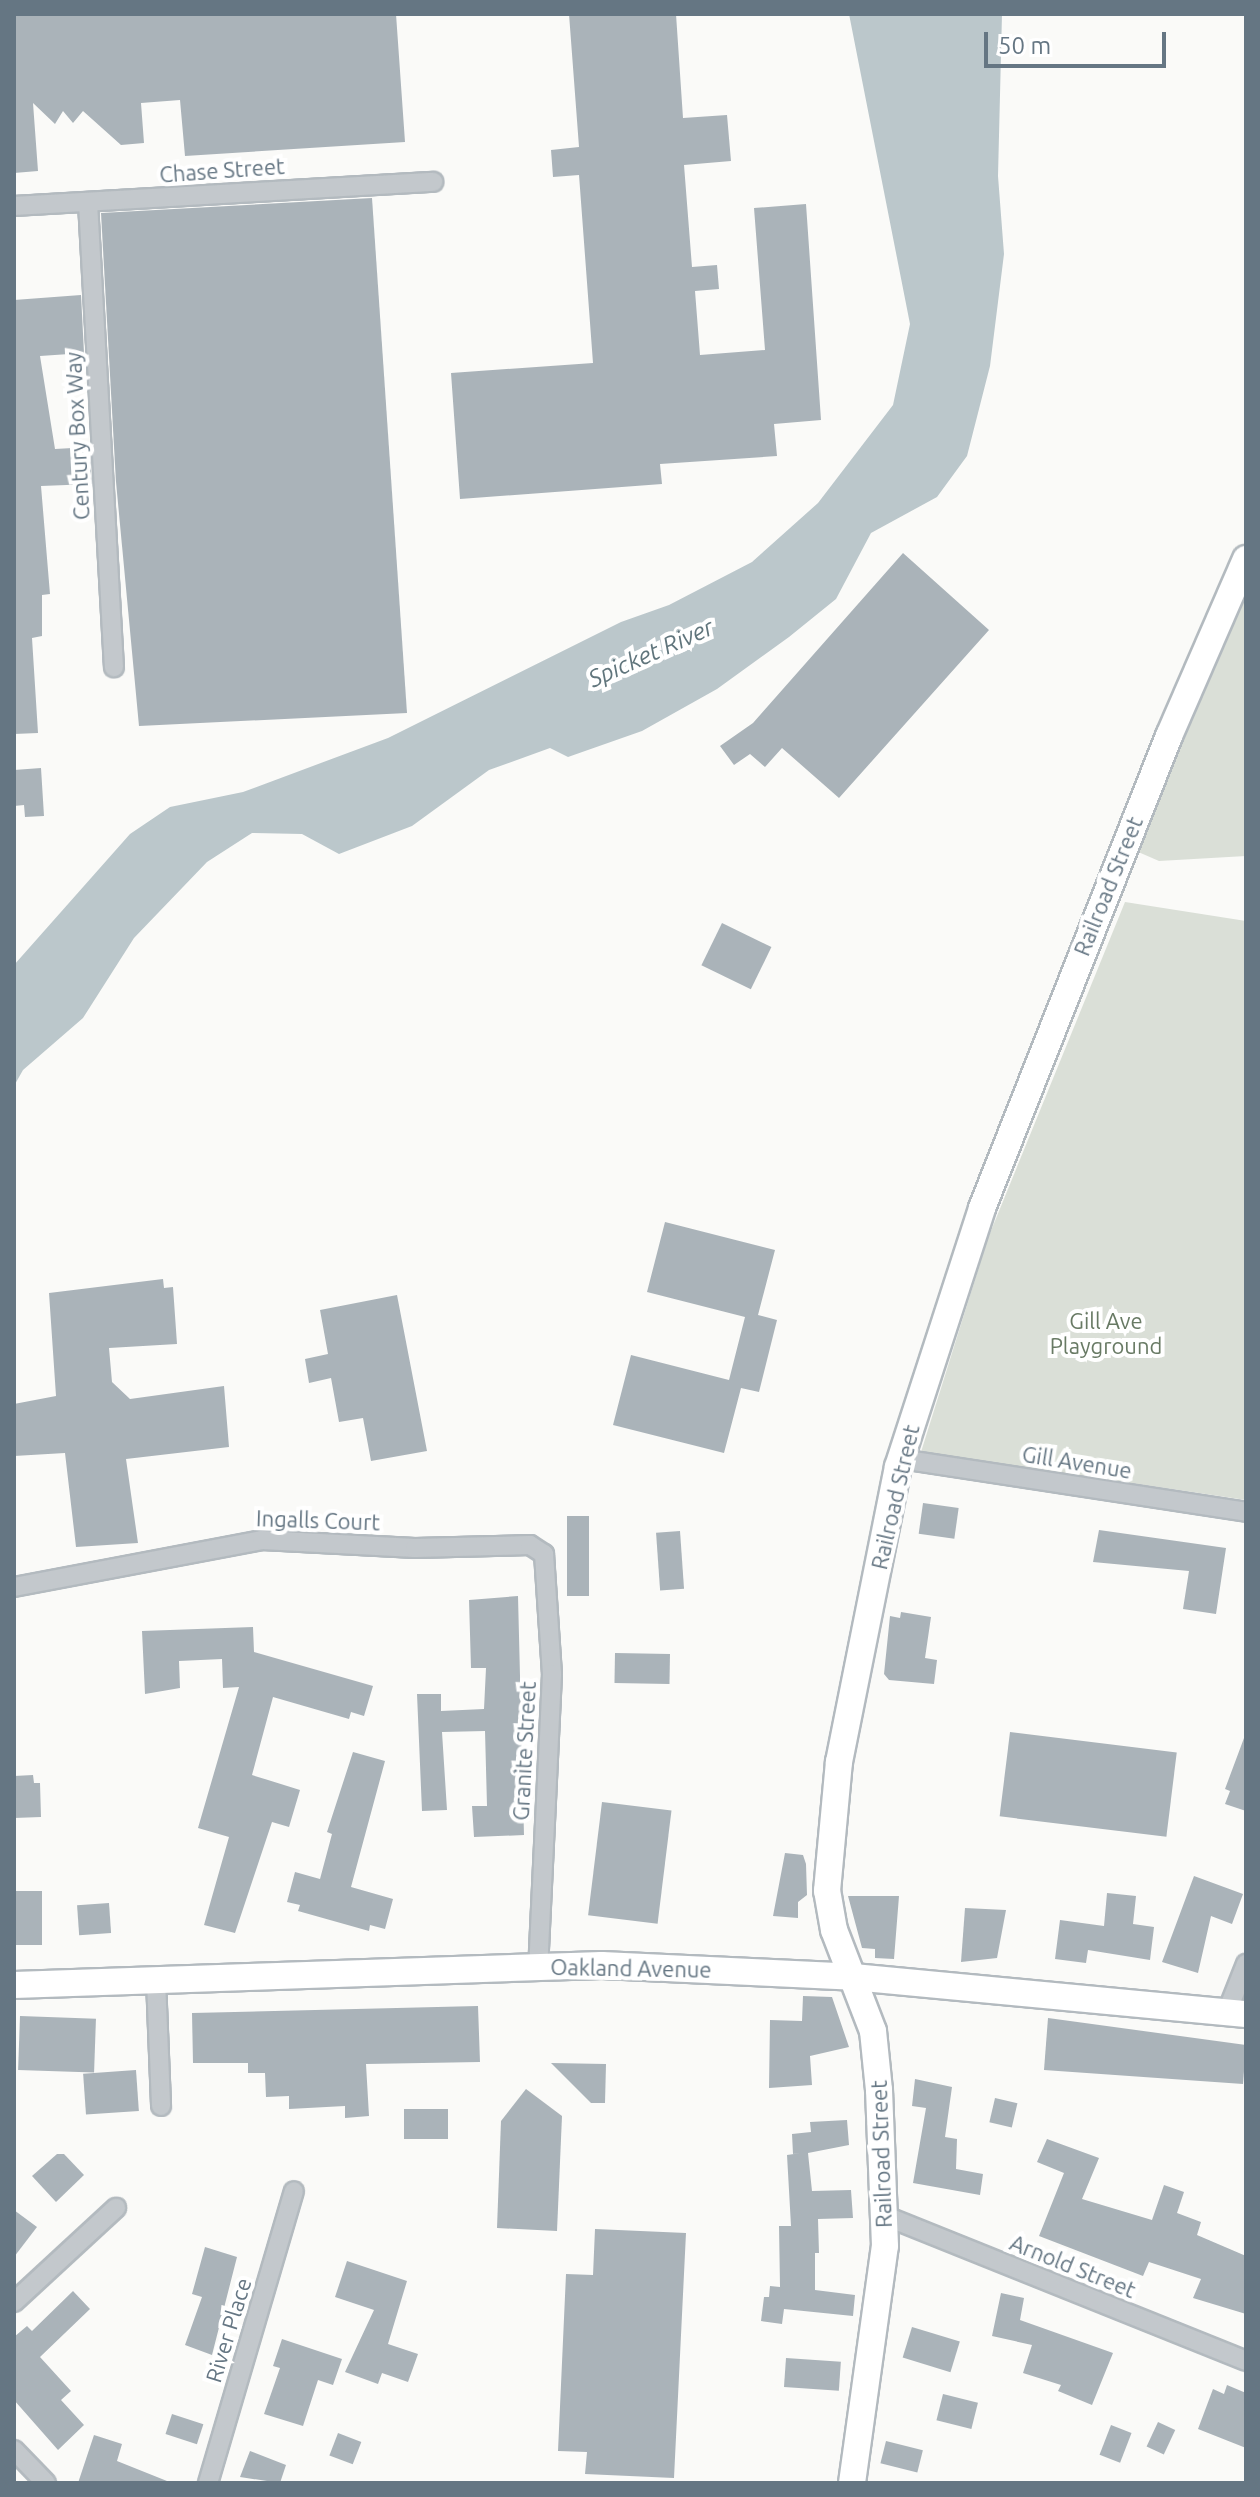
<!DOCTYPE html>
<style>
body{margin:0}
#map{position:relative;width:1260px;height:2497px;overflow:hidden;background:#fafaf8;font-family:Ubuntu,sans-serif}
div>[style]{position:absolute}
.green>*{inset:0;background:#dadfd7}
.water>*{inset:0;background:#bbc7cb}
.building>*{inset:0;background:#aab3b9;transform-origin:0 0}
.roads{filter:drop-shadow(2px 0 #b3babf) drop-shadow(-2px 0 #b3babf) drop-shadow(0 2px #b3babf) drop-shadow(0 -2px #b3babf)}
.street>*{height:18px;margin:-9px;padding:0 9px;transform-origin:9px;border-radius:9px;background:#c3c8cc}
.secondary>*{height:26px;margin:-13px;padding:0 13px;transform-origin:13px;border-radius:13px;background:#fff}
span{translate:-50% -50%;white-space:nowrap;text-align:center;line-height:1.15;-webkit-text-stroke:8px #fff;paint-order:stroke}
.street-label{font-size:22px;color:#657683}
.park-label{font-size:22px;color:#687a64}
.water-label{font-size:24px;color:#60757c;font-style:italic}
.frame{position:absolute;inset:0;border:16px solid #657683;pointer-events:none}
.scale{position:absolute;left:984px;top:32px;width:182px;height:36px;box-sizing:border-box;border:4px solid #657683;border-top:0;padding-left:10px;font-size:24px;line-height:28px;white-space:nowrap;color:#657683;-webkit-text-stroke:6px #fff;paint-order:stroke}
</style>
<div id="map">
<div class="green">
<i style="clip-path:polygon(1246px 586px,1246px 856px,1159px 861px,1136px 851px)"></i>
<i style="clip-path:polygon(1125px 902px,1246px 921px,1246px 1500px,921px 1452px,988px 1238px)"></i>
</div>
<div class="water">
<i style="clip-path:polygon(849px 14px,1002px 14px,998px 176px,1004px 254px,990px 366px,967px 456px,937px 497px,871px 533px,836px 599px,789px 637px,717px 689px,642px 731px,568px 757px,550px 748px,489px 770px,412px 826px,339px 854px,302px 834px,252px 833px,207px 862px,134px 938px,83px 1018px,23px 1070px,14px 1086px,14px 965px,130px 834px,170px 807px,243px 792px,388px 738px,621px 622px,669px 605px,752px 562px,818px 503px,893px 405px,910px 324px)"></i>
</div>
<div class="building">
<i style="clip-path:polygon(14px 14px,396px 14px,405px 142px,185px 156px,180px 100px,141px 103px,144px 143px,121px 145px,83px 111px,73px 123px,63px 111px,55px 124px,33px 103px,38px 171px,14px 173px)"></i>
<i style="clip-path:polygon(569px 14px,676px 14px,683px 118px,727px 115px,731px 161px,684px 165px,692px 267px,717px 265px,719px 289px,695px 291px,700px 355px,765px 350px,754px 208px,806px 204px,821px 420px,774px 424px,777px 456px,660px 464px,662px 484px,460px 499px,451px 373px,593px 363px,579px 175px,553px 177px,551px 150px,579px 147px)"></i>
<i style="clip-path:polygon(372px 198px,407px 713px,139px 726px,116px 482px,101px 213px)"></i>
<i style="clip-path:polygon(81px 295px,84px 353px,40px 356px,55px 449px,90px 447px,92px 484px,41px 486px,50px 594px,42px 595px,42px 636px,32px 638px,38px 733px,14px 734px,14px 300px)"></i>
<i style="clip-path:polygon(903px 553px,989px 630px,839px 798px,782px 748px,765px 767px,750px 754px,734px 765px,720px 746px,753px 723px)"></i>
<i style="clip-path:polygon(41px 768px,44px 816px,25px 817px,24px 805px,14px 806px,14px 770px)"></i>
<i style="left:722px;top:923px;width:55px;height:47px;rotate:26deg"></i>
<i style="clip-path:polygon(665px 1222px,775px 1250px,758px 1315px,777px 1320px,759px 1392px,741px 1388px,724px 1453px,613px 1425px,631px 1355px,729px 1380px,745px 1317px,647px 1292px)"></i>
<i style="clip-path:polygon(163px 1279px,164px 1288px,173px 1287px,177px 1344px,109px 1348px,112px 1382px,130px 1399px,224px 1386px,229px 1447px,126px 1459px,138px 1543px,76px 1547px,65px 1453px,14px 1456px,14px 1404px,56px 1396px,49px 1293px)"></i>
<i style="clip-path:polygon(397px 1295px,427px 1451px,371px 1461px,363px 1418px,339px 1422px,331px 1378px,309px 1383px,305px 1359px,328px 1354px,320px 1310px)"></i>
<i style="left:923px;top:1503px;width:36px;height:31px;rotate:8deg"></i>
<i style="left:567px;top:1516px;width:22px;height:80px"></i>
<i style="clip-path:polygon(1099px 1530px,1226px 1548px,1216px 1614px,1183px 1609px,1189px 1571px,1093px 1562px)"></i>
<i style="left:680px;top:1531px;width:58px;height:24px;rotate:86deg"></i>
<i style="clip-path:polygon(518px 1596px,524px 1835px,474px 1837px,472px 1806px,487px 1806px,485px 1731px,442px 1732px,447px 1810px,422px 1811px,417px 1694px,441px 1694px,441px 1711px,484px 1709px,486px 1668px,471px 1668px,469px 1600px)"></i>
<i style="clip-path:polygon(901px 1612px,931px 1617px,925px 1658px,937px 1660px,934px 1684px,889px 1680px,884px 1674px,890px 1616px,900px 1618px)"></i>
<i style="clip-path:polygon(253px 1627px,254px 1652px,373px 1686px,364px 1716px,351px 1712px,349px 1719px,273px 1697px,252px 1775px,300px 1790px,289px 1827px,272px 1822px,235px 1933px,204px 1925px,229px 1837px,198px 1828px,239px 1687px,223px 1688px,222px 1659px,179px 1661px,180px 1688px,145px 1694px,142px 1631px)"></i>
<i style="left:615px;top:1653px;width:55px;height:30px;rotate:1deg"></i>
<i style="left:1010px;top:1732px;width:168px;height:85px;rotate:7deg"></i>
<i style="clip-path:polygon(1244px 1738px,1246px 1739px,1246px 1811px,1225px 1804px,1230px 1791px,1225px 1789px)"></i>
<i style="clip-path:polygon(353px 1752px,385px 1761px,351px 1887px,393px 1899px,385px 1929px,370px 1925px,369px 1931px,298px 1911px,300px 1905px,287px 1902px,295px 1872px,320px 1879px,332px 1834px,327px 1832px)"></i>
<i style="clip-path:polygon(33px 1775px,34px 1783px,40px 1783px,41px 1817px,14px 1818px,14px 1776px)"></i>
<i style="left:602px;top:1802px;width:70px;height:114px;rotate:7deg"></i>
<i style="clip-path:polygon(785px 1853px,803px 1855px,806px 1864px,807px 1895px,798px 1902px,798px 1918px,773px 1916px)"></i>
<i style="clip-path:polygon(1194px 1876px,1243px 1894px,1232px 1924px,1211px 1916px,1198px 1973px,1162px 1962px)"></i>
<i style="left:14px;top:1891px;width:28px;height:54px"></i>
<i style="clip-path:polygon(1107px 1893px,1136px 1896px,1133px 1924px,1154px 1927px,1150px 1960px,1088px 1950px,1086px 1963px,1055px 1959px,1060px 1920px,1104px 1926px)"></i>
<i style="clip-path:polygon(848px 1896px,899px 1896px,894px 1959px,875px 1958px,875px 1949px,862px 1948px)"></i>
<i style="left:109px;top:1903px;width:30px;height:32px;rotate:86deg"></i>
<i style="clip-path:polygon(965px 1908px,1006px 1910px,997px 1958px,961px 1962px)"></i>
<i style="clip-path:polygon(803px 1996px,832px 1997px,849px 2047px,810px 2056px,812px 2085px,769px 2088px,770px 2020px,802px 2021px)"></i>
<i style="clip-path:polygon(478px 2006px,480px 2062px,366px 2064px,369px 2116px,345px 2118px,345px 2106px,289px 2109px,289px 2096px,266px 2097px,265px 2073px,248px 2073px,248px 2063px,193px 2063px,192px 2013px)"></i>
<i style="left:20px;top:2016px;width:76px;height:54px;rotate:2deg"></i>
<i style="clip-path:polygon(1048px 2018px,1246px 2045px,1243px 2084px,1044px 2070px)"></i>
<i style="clip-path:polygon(551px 2063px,606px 2064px,605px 2103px,591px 2103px)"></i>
<i style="left:136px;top:2070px;width:41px;height:53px;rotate:86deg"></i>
<i style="clip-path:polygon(915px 2079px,952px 2087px,945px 2137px,957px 2139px,956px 2169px,983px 2174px,980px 2195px,913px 2183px,926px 2108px,912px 2106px)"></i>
<i style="clip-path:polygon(526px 2089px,562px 2116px,557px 2231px,497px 2228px,501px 2121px)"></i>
<i style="left:995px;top:2098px;width:23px;height:25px;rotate:13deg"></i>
<i style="left:404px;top:2109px;width:44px;height:30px"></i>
<i style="clip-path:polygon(847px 2120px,849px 2145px,808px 2153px,812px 2191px,851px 2190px,853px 2218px,818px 2219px,819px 2253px,815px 2253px,815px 2290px,855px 2295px,853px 2316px,784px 2309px,782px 2324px,761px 2321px,764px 2297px,769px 2297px,770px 2286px,780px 2287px,779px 2226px,791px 2226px,787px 2155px,801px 2153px,793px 2154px,792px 2134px,811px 2132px,810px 2122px)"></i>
<i style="clip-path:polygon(1047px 2139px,1099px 2158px,1082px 2199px,1152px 2220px,1164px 2185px,1184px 2192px,1177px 2213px,1201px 2222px,1197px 2235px,1246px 2256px,1246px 2314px,1193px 2298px,1201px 2279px,1149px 2262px,1143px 2276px,1039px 2236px,1064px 2173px,1037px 2162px)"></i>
<i style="clip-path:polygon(57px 2154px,64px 2154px,84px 2175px,56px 2202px,32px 2176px)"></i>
<i style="clip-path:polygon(14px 2210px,37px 2227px,14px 2257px)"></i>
<i style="clip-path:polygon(595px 2229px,686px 2233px,674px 2478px,585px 2474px,587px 2452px,558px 2451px,566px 2274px,593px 2275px)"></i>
<i style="clip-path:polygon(205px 2247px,237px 2257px,212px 2355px,185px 2345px,202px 2297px,192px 2294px)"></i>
<i style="clip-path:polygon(347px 2261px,407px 2281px,388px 2344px,418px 2354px,408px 2382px,382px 2373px,378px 2384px,345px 2372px,374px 2310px,335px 2297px)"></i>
<i style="clip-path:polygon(73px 2291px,90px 2309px,40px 2357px,71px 2391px,61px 2400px,84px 2425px,58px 2450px,14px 2400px,14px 2337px,27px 2326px,32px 2331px)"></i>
<i style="clip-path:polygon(1001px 2293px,1024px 2298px,1020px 2320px,1113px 2353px,1092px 2405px,1058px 2391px,1061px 2385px,1023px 2373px,1032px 2345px,992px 2336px)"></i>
<i style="left:912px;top:2327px;width:50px;height:32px;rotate:17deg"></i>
<i style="clip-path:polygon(282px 2339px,342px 2359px,333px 2385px,318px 2380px,303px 2426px,264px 2414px,280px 2368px,273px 2366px)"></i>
<i style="left:786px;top:2358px;width:55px;height:29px;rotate:4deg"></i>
<i style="clip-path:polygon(1227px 2385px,1246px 2393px,1246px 2448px,1198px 2429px,1213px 2389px,1224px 2394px)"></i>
<i style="left:943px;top:2394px;width:36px;height:27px;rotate:14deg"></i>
<i style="left:172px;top:2414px;width:33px;height:21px;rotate:18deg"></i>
<i style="left:1158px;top:2422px;width:19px;height:27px;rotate:25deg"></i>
<i style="left:1111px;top:2425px;width:22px;height:32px;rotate:21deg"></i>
<i style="left:338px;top:2433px;width:25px;height:24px;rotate:21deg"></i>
<i style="clip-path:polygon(94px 2435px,122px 2444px,117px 2461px,172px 2483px,78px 2483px)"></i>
<i style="left:886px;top:2441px;width:38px;height:23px;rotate:14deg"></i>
<i style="clip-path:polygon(250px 2451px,286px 2465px,280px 2483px,240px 2477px)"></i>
</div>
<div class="roads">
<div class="street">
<i style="left:88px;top:203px;width:465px;rotate:86.8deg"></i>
<i style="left:14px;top:206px;width:420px;rotate:-3.3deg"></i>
<i style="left:901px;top:1459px;width:349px;rotate:8.7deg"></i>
<i style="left:14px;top:1587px;width:252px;rotate:-10.7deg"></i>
<i style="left:262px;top:1540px;width:153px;rotate:3deg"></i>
<i style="left:415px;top:1548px;width:115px;rotate:-1.5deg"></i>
<i style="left:530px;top:1545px;width:17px;rotate:33deg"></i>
<i style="left:544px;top:1554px;width:120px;rotate:86.2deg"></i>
<i style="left:552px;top:1674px;width:293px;rotate:92.7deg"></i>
<i style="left:156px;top:1980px;width:126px;rotate:87.7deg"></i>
<i style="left:1227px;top:2012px;width:52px;rotate:-68.4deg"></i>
<i style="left:883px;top:2215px;width:391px;rotate:21.9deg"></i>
<i style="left:14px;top:2302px;width:139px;rotate:-42.7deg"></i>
<i style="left:14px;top:2450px;width:46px;rotate:45.9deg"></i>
<i style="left:208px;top:2483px;width:304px;rotate:-73.6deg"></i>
</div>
<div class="secondary">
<i style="left:14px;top:1985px;width:588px;rotate:-1.95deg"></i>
<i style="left:602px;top:1965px;width:251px;rotate:2.7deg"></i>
<i style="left:853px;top:1977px;width:395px;rotate:5.4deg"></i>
<i style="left:852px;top:2483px;width:239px;rotate:-82.1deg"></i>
<i style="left:885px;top:2246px;width:156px;rotate:-92.2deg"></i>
<i style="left:879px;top:2090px;width:59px;rotate:-95.8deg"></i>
<i style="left:873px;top:2031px;width:108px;rotate:-111.1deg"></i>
<i style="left:834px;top:1930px;width:40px;rotate:-100deg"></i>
<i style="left:827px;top:1891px;width:130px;rotate:-84.7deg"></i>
<i style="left:839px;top:1762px;width:301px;rotate:-78.7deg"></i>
<i style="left:898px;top:1467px;width:272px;rotate:-72deg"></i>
<i style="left:982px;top:1208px;width:508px;rotate:-68.39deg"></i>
<i style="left:1169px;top:736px;width:193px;rotate:-66.5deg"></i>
</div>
</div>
<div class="street-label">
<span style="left:222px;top:170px;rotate:-4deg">Chase Street</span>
<span style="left:77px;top:436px;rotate:-93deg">Century Box Way</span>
<span style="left:1108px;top:886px;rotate:-68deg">Railroad Street</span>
<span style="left:1077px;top:1462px;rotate:9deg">Gill Avenue</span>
<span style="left:895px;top:1497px;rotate:-77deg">Railroad Street</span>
<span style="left:318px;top:1520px;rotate:2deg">Ingalls Court</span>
<span style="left:524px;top:1751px;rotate:-87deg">Granite Street</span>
<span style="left:631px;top:1968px;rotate:1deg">Oakland Avenue</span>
<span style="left:881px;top:2154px;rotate:-92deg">Railroad Street</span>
<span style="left:1073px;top:2266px;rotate:22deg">Arnold Street</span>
<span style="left:228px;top:2330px;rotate:-73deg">River Place</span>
</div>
<div class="park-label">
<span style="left:1106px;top:1333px">Gill Ave<br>Playground</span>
</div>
<div class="water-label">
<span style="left:651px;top:653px;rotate:-24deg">Spicket River</span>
</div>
<div class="frame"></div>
<div class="scale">50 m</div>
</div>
